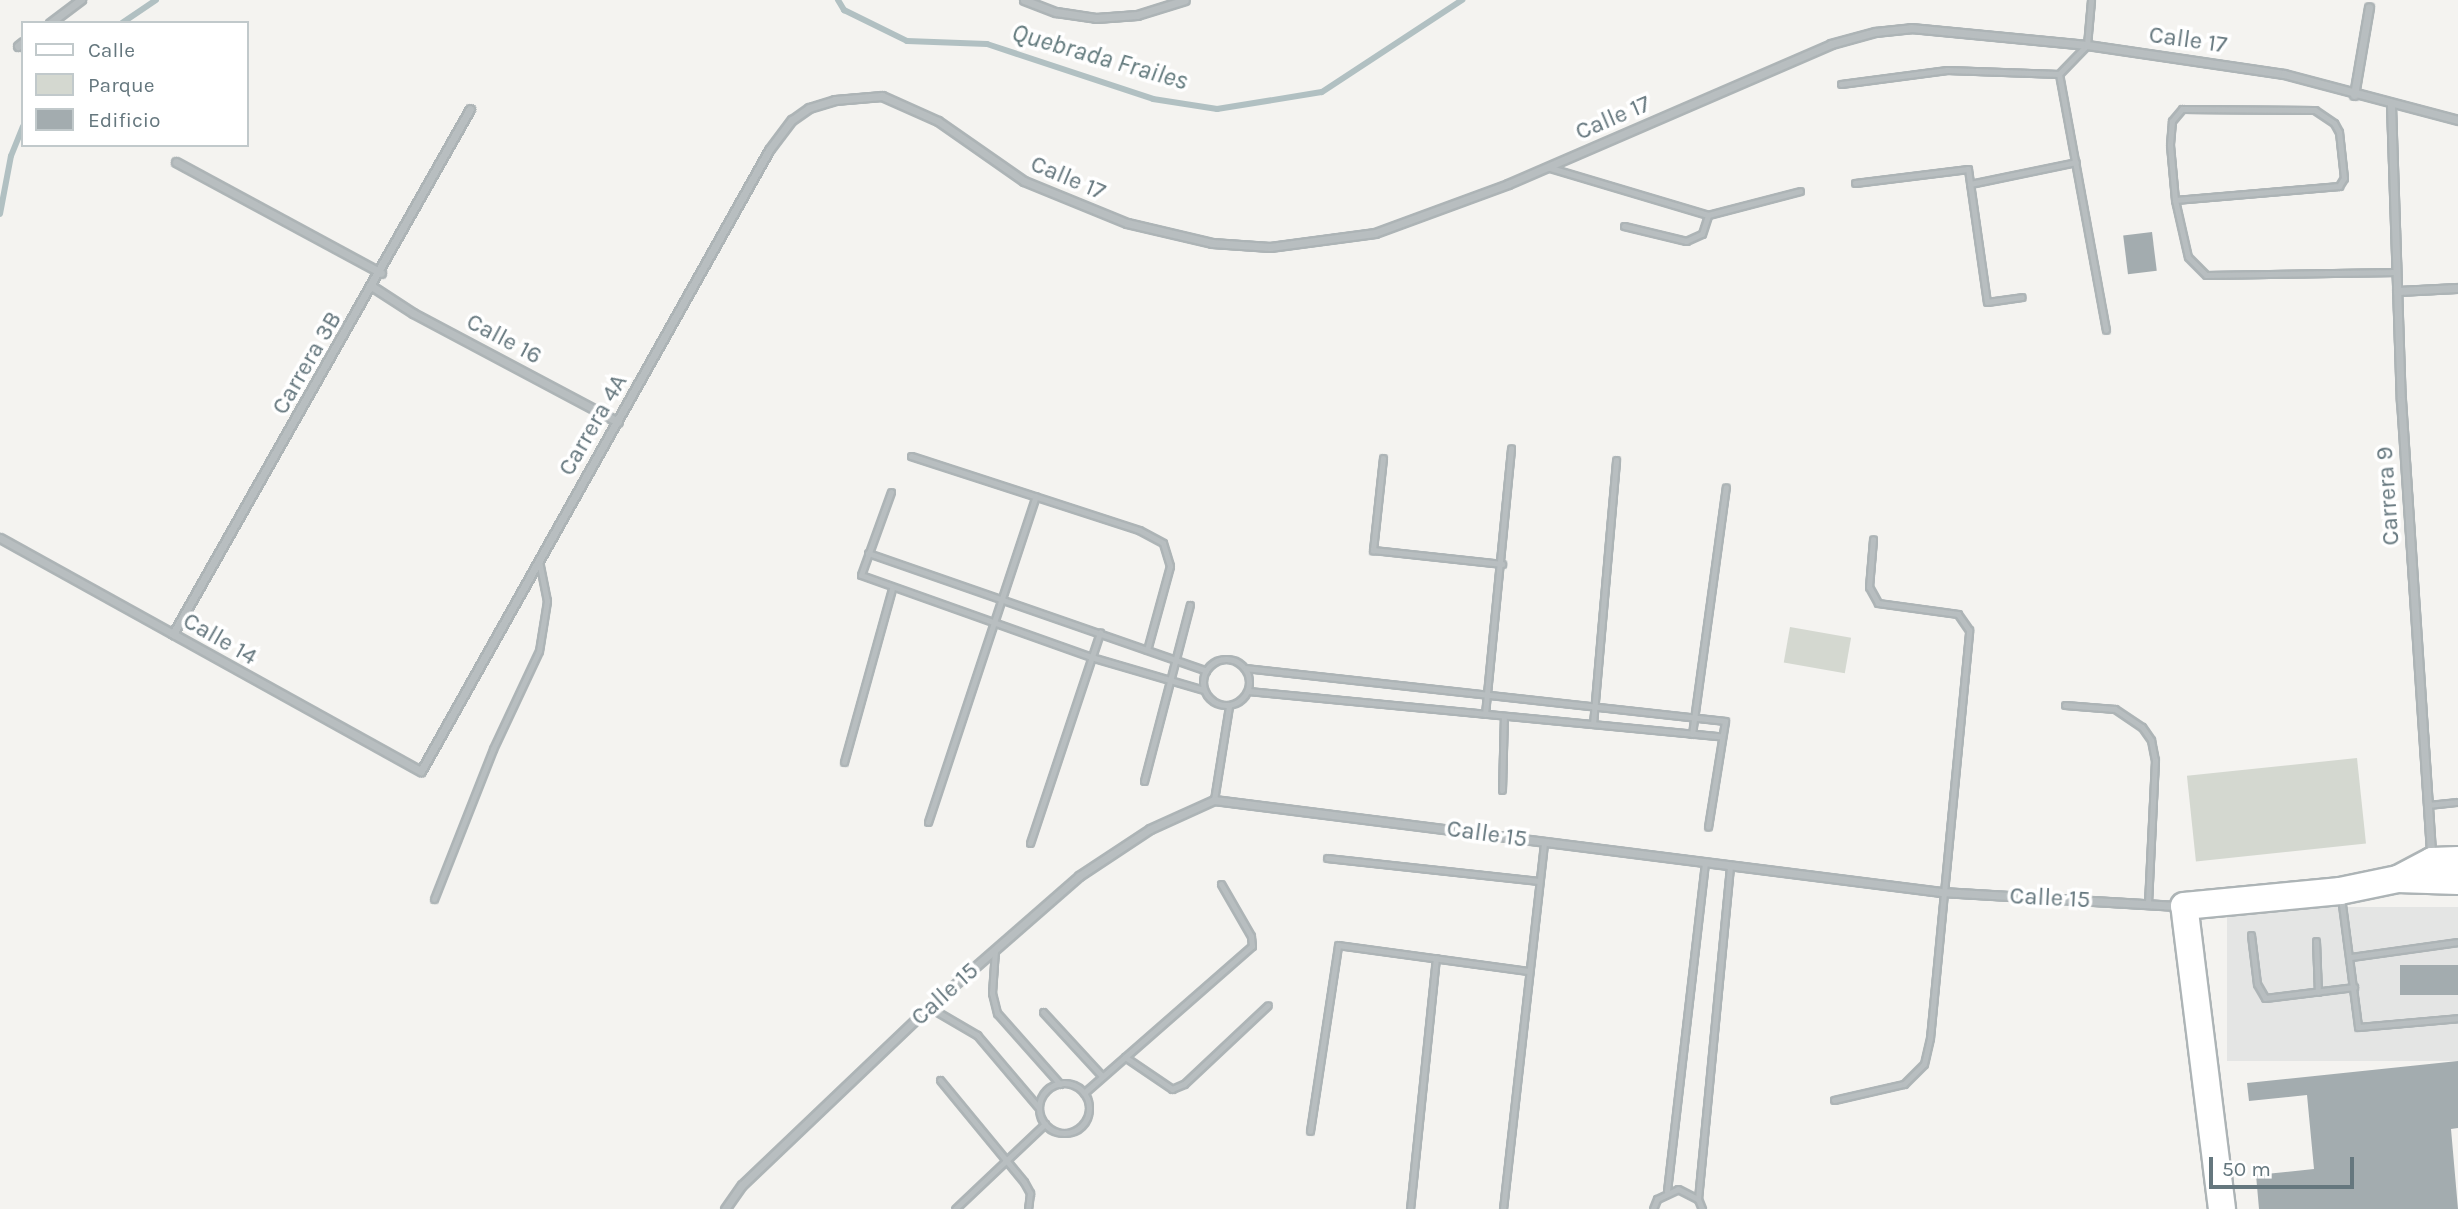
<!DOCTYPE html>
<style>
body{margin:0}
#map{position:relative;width:2458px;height:1209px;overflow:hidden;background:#f4f3f0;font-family:Karla,sans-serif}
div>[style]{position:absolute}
.built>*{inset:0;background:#e4e5e4;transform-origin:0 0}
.green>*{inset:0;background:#d4d8d0;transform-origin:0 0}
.stream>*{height:6px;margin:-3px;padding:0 3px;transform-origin:3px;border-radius:3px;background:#b1c0c2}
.building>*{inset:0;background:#a3acaf;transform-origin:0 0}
.roads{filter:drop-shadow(2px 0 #adb4b6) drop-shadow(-2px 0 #adb4b6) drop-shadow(0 2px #adb4b6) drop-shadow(0 -2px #adb4b6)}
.service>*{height:5px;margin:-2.5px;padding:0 2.5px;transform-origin:2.5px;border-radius:2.5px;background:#b8bec0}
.service>.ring{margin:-2.5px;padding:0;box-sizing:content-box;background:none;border:5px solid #b8bec0;border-radius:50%}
.minor>*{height:7px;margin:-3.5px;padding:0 3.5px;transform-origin:3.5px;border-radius:3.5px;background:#b8bec0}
.secondary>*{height:26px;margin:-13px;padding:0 13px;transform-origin:13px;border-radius:13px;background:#fff}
span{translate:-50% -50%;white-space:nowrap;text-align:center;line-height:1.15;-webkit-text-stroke:7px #fff;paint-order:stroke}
.street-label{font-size:24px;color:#65777e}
.water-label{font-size:26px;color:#61797c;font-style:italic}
.legend{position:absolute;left:21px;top:21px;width:228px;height:126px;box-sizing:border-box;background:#fff;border:2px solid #c1c9cb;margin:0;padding:9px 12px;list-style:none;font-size:21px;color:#65777e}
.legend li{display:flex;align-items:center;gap:14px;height:35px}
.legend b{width:35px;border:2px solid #c1c9cb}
.scale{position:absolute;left:2209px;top:1157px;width:145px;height:32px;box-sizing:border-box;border:4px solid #65777e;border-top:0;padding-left:9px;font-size:21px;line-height:24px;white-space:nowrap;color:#65777e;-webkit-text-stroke:5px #fff;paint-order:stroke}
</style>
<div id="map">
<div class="built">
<i style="left:2458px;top:907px;width:154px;height:231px;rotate:90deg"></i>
</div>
<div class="green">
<i style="left:1790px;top:627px;width:62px;height:36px;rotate:10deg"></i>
<i style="left:2357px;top:758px;width:86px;height:171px;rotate:84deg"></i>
</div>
<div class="stream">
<i style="left:838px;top:0;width:12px;rotate:59deg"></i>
<i style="left:844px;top:10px;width:70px;rotate:26.2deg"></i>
<i style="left:907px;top:41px;width:80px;rotate:2.1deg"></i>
<i style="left:987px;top:44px;width:175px;rotate:18.3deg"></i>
<i style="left:1153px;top:99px;width:65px;rotate:8.9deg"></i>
<i style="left:1217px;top:109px;width:106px;rotate:-9.2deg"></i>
<i style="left:1322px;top:92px;width:168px;rotate:-33.3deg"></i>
<i style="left:122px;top:23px;width:41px;rotate:-34.1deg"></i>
<i style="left:0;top:214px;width:59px;rotate:-79.3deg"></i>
<i style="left:11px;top:156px;width:32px;rotate:-68deg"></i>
</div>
<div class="building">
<i style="left:2152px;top:232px;width:39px;height:29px;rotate:83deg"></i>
<i style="left:2458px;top:965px;width:30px;height:58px;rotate:90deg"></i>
<i style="clip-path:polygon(2458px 1061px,2458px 1128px,2451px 1129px,2458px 1209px,2259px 1209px,2256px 1175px,2314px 1169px,2307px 1095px,2249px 1101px,2247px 1083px)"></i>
</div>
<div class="roads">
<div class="service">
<i style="left:2059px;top:74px;width:260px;rotate:79.6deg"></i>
<i style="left:1841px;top:84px;width:107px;rotate:-7.5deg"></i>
<i style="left:1947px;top:70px;width:112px;rotate:2deg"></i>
<i style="left:2059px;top:74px;width:40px;rotate:-46deg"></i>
<i style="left:2087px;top:45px;width:45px;rotate:-84.9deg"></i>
<i style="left:1547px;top:167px;width:168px;rotate:16.6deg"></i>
<i style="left:1708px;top:215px;width:95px;rotate:-14.6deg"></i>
<i style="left:1855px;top:183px;width:114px;rotate:-7.1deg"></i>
<i style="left:1968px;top:169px;width:134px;rotate:81.9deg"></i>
<i style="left:1987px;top:302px;width:35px;rotate:-8deg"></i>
<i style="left:1970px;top:184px;width:108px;rotate:-11.7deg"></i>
<i style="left:2175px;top:200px;width:165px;rotate:-4.9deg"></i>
<i style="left:2339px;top:186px;width:9px;rotate:-58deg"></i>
<i style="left:2344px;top:178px;width:46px;rotate:-96.2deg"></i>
<i style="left:2339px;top:132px;width:10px;rotate:-119deg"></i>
<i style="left:2334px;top:123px;width:23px;rotate:-146deg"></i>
<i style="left:2315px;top:110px;width:133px;rotate:-179.6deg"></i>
<i style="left:2182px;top:109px;width:16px;rotate:130deg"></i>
<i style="left:2172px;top:121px;width:24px;rotate:95deg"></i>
<i style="left:2170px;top:145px;width:55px;rotate:84.8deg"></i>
<i style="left:2175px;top:200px;width:58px;rotate:77.2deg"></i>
<i style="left:2188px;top:257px;width:25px;rotate:45deg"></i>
<i style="left:2206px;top:275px;width:191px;rotate:-0.9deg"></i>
<i style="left:1624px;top:226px;width:64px;rotate:13.6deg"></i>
<i style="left:1686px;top:241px;width:17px;rotate:-24deg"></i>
<i style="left:1702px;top:234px;width:20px;rotate:-72deg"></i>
<i style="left:911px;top:456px;width:240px;rotate:18deg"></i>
<i style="left:1139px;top:530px;width:27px;rotate:28deg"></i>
<i style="left:1163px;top:543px;width:24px;rotate:73deg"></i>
<i style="left:1170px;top:566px;width:87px;rotate:105.3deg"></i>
<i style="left:1383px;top:458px;width:93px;rotate:96.2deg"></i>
<i style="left:1373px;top:550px;width:130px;rotate:6.2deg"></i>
<i style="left:891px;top:492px;width:88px;rotate:109.9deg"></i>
<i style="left:861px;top:575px;width:244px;rotate:19.6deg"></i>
<i style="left:1091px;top:657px;width:118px;rotate:16.3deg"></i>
<i style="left:868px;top:553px;width:358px;rotate:19.2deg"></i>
<i class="ring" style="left:1203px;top:659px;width:41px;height:41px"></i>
<i style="left:1245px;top:668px;width:483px;rotate:6.3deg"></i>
<i style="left:1725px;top:721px;width:107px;rotate:99.1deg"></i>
<i style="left:1248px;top:691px;width:476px;rotate:5.5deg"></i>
<i style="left:2065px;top:705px;width:50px;rotate:4.6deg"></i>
<i style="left:2115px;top:709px;width:32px;rotate:34deg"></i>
<i style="left:2142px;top:727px;width:16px;rotate:55deg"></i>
<i style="left:2151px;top:740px;width:20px;rotate:79deg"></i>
<i style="left:2155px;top:760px;width:144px;rotate:92.8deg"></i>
<i style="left:1485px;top:714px;width:267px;rotate:-84.4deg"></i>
<i style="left:1593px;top:724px;width:265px;rotate:-85deg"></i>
<i style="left:1692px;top:734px;width:249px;rotate:-82.2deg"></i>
<i style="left:844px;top:762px;width:180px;rotate:-74.5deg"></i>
<i style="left:1144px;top:781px;width:182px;rotate:-75.4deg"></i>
<i style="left:1502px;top:790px;width:74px;rotate:-88.5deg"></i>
<i style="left:1214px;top:800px;width:95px;rotate:-80.9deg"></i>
<i style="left:2428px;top:805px;width:30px;rotate:-6deg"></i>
<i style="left:928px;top:822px;width:343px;rotate:-71.7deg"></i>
<i style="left:1030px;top:843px;width:222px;rotate:-71.6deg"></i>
<i style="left:1327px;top:858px;width:213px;rotate:6.2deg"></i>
<i style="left:2341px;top:897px;width:131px;rotate:82.5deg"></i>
<i style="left:2358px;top:1027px;width:100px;rotate:-5.1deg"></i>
<i style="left:434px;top:899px;width:161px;rotate:-68.5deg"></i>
<i style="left:493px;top:749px;width:108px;rotate:-64.9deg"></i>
<i style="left:539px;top:651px;width:51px;rotate:-80.9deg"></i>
<i style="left:547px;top:601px;width:41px;rotate:-101.3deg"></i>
<i style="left:2251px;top:935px;width:49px;rotate:83deg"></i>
<i style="left:2257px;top:984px;width:16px;rotate:60deg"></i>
<i style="left:2265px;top:998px;width:90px;rotate:-7deg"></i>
<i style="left:2316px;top:941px;width:51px;rotate:87.8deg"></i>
<i style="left:995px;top:950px;width:43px;rotate:94deg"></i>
<i style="left:992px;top:993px;width:21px;rotate:76deg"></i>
<i style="left:997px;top:1013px;width:95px;rotate:48.4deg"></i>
<i style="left:2351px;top:957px;width:108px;rotate:-8deg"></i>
<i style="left:929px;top:1007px;width:56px;rotate:30.3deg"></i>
<i style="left:977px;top:1035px;width:96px;rotate:49.7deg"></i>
<i style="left:1043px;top:1012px;width:87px;rotate:47.3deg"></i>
<i style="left:1125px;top:1057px;width:57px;rotate:34.2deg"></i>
<i style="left:1172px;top:1089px;width:13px;rotate:-23deg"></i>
<i style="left:1184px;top:1084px;width:115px;rotate:-43.2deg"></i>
<i style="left:940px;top:1080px;width:132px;rotate:50.5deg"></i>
<i style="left:1024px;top:1182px;width:13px;rotate:61deg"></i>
<i style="left:1030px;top:1193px;width:16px;rotate:97deg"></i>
<i class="ring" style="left:1039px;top:1083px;width:45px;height:45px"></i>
<i style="left:1084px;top:1093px;width:223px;rotate:-41.2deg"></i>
<i style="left:1252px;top:946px;width:10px;rotate:-96deg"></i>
<i style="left:1251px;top:936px;width:60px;rotate:-120deg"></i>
<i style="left:1834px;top:1100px;width:72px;rotate:-12.9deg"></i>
<i style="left:1904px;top:1084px;width:28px;rotate:-45deg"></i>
<i style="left:1924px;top:1064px;width:27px;rotate:-77deg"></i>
<i style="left:1930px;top:1038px;width:410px;rotate:-84.5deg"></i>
<i style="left:1969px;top:630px;width:19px;rotate:-125deg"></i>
<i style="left:1958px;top:614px;width:81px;rotate:-172.2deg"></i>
<i style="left:1878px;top:603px;width:18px;rotate:-119deg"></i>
<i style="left:1869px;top:587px;width:48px;rotate:-85.2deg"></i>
<i style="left:1310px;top:1131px;width:188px;rotate:-81.4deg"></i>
<i style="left:1338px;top:945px;width:193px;rotate:7.8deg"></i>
<i style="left:1667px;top:1191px;width:329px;rotate:-83.4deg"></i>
<i style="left:1698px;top:1199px;width:333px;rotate:-84.5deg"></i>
<i style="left:955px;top:1209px;width:124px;rotate:-43.4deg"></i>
<i style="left:1410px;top:1209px;width:252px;rotate:-84.1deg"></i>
<i style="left:1503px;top:1209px;width:369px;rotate:-83.6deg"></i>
<i style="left:1653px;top:1209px;width:11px;rotate:-68deg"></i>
<i style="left:1657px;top:1199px;width:23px;rotate:-25deg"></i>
<i style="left:1678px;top:1189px;width:22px;rotate:27deg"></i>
<i style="left:1698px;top:1199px;width:11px;rotate:68deg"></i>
</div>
<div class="minor">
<i style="left:1024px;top:0;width:34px;rotate:21deg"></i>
<i style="left:1056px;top:12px;width:40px;rotate:8.5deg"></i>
<i style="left:1096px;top:18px;width:41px;rotate:-4.2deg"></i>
<i style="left:1137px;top:15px;width:50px;rotate:-17.4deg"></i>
<i style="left:50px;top:23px;width:39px;rotate:-37deg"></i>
<i style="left:18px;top:46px;width:6px;rotate:-39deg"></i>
<i style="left:2354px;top:95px;width:89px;rotate:-80.3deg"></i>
<i style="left:2391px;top:105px;width:295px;rotate:88.1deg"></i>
<i style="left:2401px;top:400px;width:457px;rotate:86.2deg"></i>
<i style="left:176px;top:162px;width:233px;rotate:28.4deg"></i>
<i style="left:373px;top:287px;width:48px;rotate:33deg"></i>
<i style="left:413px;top:313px;width:232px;rotate:28deg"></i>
<i style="left:2397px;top:291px;width:61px;rotate:-2.8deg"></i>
<i style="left:0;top:538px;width:481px;rotate:29deg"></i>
<i style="left:421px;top:771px;width:712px;rotate:-60.73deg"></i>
<i style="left:769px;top:150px;width:38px;rotate:-53deg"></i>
<i style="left:792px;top:120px;width:21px;rotate:-35deg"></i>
<i style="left:809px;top:108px;width:27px;rotate:-17deg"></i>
<i style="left:835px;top:100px;width:47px;rotate:-4.9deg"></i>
<i style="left:882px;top:96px;width:61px;rotate:24.1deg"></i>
<i style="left:938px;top:121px;width:105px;rotate:34.9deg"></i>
<i style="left:1024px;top:181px;width:111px;rotate:22.2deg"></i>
<i style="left:1127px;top:223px;width:87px;rotate:13.2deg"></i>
<i style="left:1212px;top:243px;width:58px;rotate:3.9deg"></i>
<i style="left:1270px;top:247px;width:106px;rotate:-7.6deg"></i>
<i style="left:1375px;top:233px;width:142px;rotate:-20.2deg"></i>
<i style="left:1508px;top:184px;width:352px;rotate:-23.4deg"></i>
<i style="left:1831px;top:44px;width:46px;rotate:-15.3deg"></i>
<i style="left:1875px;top:32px;width:36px;rotate:-6deg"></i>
<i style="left:1911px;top:28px;width:177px;rotate:5.5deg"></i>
<i style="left:2087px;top:45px;width:199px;rotate:8.4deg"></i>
<i style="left:2284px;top:74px;width:180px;rotate:14.8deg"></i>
<i style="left:173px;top:634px;width:603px;rotate:-60.5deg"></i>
<i style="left:725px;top:1209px;width:29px;rotate:-55deg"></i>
<i style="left:742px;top:1185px;width:258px;rotate:-43.6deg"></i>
<i style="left:929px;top:1007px;width:199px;rotate:-41.1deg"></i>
<i style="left:1079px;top:876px;width:85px;rotate:-33.5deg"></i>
<i style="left:1150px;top:829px;width:70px;rotate:-24.4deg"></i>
<i style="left:1214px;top:800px;width:733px;rotate:7.21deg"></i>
<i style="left:1941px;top:892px;width:237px;rotate:3.4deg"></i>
</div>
<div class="secondary">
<i style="left:2398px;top:879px;width:60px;rotate:1.9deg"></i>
<i style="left:2222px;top:1209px;width:305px;rotate:-97.1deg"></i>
<i style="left:2184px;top:906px;width:157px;rotate:-5.5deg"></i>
<i style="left:2340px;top:891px;width:59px;rotate:-11.7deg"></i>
<i style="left:2398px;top:879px;width:38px;rotate:-28deg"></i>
<i style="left:2432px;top:861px;width:26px;rotate:-2deg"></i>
</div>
</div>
<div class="street-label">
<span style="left:2188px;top:40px;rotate:8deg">Calle 17</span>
<span style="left:1613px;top:118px;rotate:-23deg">Calle 17</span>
<span style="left:1068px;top:178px;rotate:23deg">Calle 17</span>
<span style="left:504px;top:339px;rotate:28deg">Calle 16</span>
<span style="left:307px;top:363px;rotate:-60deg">Carrera 3B</span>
<span style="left:593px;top:425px;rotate:-60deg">Carrera 4A</span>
<span style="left:2388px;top:496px;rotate:-94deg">Carrera 9</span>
<span style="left:220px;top:639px;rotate:30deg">Calle 14</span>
<span style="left:1487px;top:834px;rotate:8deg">Calle 15</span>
<span style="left:2050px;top:898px;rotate:3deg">Calle 15</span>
<span style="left:945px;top:994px;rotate:-42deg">Calle 15</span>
</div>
<div class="water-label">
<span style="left:1100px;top:57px;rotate:16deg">Quebrada Frailes</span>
</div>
<ul class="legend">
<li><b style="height:9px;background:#fff"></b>Calle</li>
<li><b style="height:19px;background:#d4d8d0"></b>Parque</li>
<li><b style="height:19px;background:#a3acaf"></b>Edificio</li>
</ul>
<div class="scale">50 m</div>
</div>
